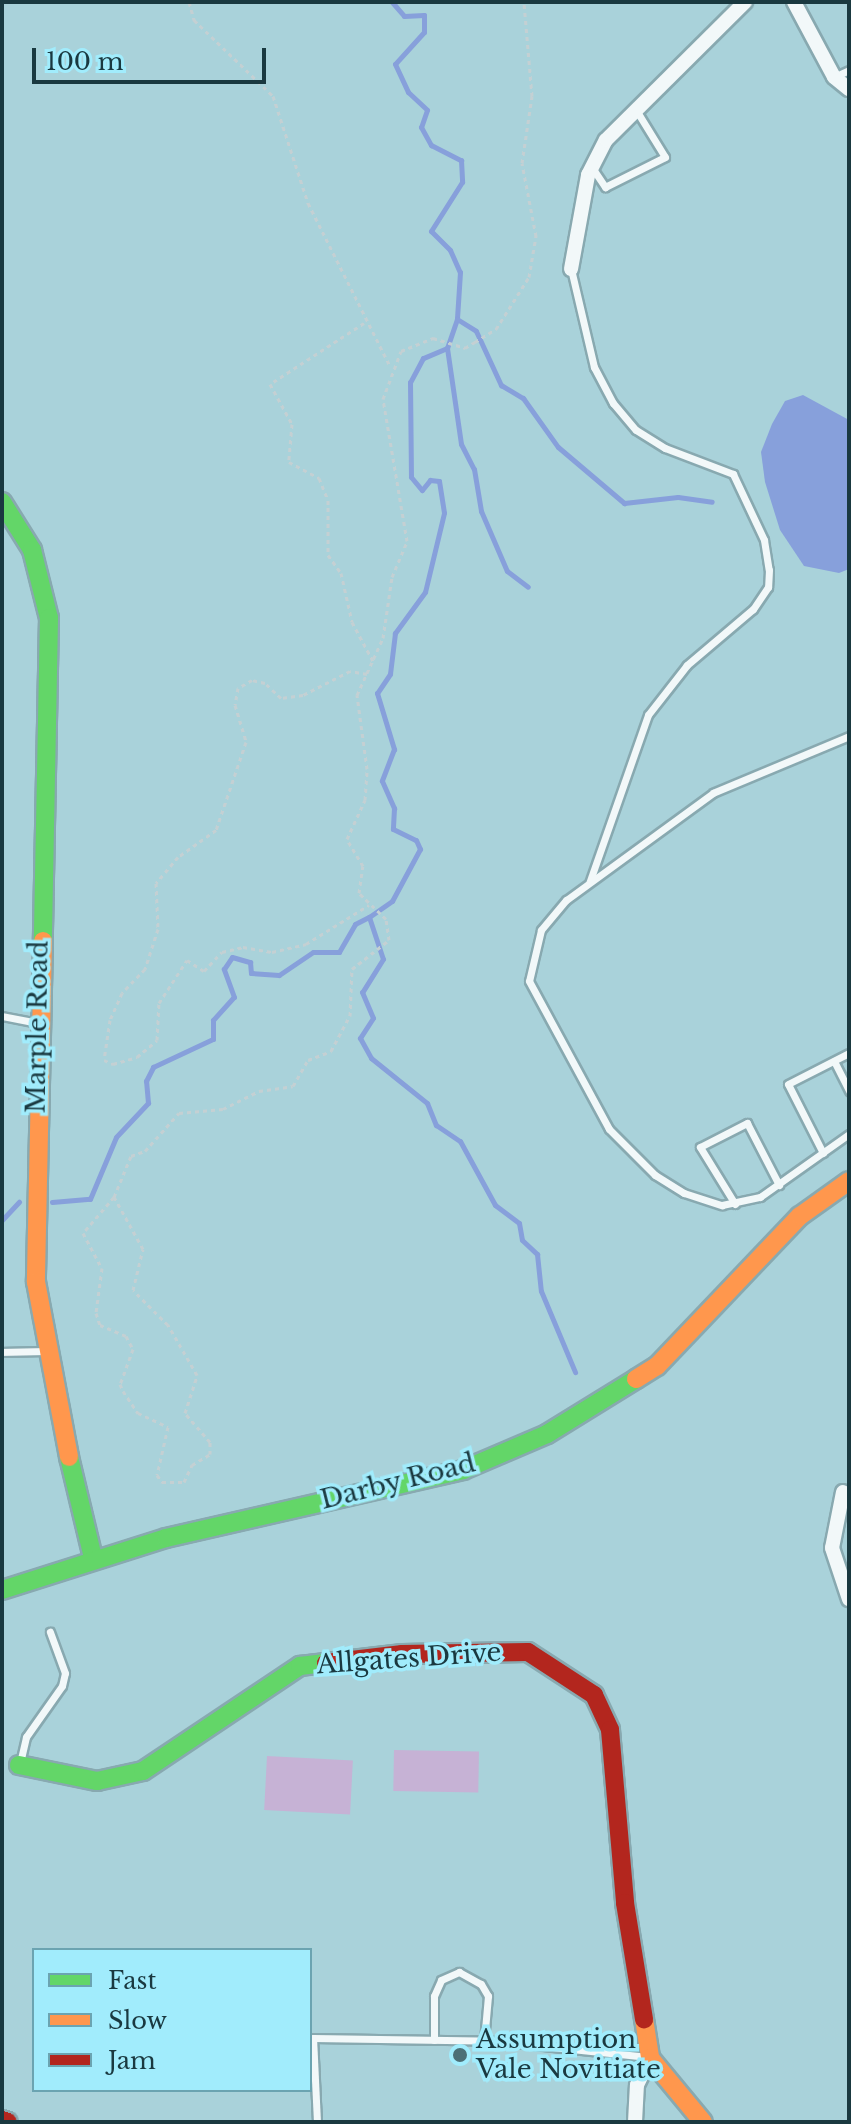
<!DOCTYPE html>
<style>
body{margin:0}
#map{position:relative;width:851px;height:2124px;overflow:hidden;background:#a9d2da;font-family:"Libre Baskerville",serif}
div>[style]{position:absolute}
.green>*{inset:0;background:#c6b2d5;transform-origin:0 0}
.water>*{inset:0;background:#87a0db}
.stream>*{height:5px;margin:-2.5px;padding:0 2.5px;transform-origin:2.5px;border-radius:2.5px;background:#87a0db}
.path>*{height:3px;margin-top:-1.5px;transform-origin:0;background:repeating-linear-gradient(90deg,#c4d0d3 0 4px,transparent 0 8px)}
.roads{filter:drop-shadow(2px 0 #88a9b0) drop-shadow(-2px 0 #88a9b0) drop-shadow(0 2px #88a9b0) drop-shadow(0 -2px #88a9b0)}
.lane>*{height:7px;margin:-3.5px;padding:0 3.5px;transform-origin:3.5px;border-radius:3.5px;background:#f2f8f9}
.street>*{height:14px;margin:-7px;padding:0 7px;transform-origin:7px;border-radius:7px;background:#f2f8f9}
.fast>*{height:18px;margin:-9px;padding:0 9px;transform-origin:9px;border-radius:9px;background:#63d668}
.slow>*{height:18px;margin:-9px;padding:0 9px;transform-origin:9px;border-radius:9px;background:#ff974d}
.jam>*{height:18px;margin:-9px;padding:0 9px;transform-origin:9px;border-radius:9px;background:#b3261e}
.dots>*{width:22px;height:22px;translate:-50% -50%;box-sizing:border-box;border:4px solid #a1ecfc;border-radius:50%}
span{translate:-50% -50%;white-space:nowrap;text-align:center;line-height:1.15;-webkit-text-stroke:7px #a1ecfc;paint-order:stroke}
.street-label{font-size:26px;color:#1a3940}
.poi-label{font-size:26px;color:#1a3940}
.left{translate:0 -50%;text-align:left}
.frame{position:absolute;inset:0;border:4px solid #1a3940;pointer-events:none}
.legend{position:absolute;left:32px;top:1948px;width:280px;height:144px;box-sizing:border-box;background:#a1ecfc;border:2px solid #6ba4b1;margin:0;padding:10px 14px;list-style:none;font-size:24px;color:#1a3940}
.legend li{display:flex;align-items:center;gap:16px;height:40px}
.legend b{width:40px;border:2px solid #6ba4b1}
.scale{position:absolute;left:32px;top:48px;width:234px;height:36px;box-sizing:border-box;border:4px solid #1a3940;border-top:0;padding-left:10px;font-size:24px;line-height:28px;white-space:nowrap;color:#1a3940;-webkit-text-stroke:6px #a1ecfc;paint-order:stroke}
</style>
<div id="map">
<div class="green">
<i style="left:394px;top:1750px;width:85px;height:41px;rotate:1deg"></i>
<i style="left:267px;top:1756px;width:86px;height:54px;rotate:3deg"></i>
</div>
<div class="water">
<i style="clip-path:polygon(803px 395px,849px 420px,849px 569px,839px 573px,804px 566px,780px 530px,765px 482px,761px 452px,772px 424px,785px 401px)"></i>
</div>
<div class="stream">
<i style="left:392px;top:2px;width:18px;rotate:49deg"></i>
<i style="left:404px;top:16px;width:20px;rotate:-3deg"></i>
<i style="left:424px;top:15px;width:17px;rotate:90deg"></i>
<i style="left:424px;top:32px;width:43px;rotate:132.2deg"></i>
<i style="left:395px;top:64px;width:31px;rotate:65deg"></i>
<i style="left:408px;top:92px;width:26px;rotate:43deg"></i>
<i style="left:427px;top:110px;width:18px;rotate:109deg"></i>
<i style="left:421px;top:127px;width:21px;rotate:61deg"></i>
<i style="left:431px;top:145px;width:34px;rotate:27deg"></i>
<i style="left:461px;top:160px;width:22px;rotate:87deg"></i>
<i style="left:462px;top:182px;width:58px;rotate:122.3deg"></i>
<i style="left:431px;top:231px;width:27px;rotate:45deg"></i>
<i style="left:450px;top:250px;width:24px;rotate:66deg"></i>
<i style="left:460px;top:272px;width:47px;rotate:93.7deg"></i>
<i style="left:457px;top:319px;width:31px;rotate:109deg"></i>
<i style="left:447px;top:348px;width:26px;rotate:157deg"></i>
<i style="left:423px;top:358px;width:27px;rotate:118deg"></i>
<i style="left:410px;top:382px;width:95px;rotate:89.4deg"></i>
<i style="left:411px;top:477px;width:17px;rotate:50deg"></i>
<i style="left:422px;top:490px;width:13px;rotate:-51deg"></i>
<i style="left:430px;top:480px;width:9px;rotate:6deg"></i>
<i style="left:439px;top:481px;width:32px;rotate:81deg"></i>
<i style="left:444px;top:513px;width:81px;rotate:103.5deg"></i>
<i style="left:425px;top:592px;width:51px;rotate:126.2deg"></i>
<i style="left:395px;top:633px;width:41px;rotate:97deg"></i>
<i style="left:390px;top:674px;width:23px;rotate:124deg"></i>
<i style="left:377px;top:693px;width:59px;rotate:73.1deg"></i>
<i style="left:394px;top:749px;width:34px;rotate:111deg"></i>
<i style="left:382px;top:781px;width:30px;rotate:66deg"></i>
<i style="left:394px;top:808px;width:21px;rotate:93deg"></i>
<i style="left:393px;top:829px;width:25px;rotate:26deg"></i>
<i style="left:416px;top:840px;width:10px;rotate:66deg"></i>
<i style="left:420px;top:849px;width:59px;rotate:118.3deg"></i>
<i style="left:392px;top:901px;width:28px;rotate:145deg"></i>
<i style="left:369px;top:917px;width:44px;rotate:71.6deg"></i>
<i style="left:383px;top:959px;width:39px;rotate:122deg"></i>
<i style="left:362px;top:992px;width:28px;rotate:67deg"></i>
<i style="left:373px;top:1018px;width:24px;rotate:123deg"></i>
<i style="left:360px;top:1038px;width:23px;rotate:61deg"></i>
<i style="left:371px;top:1058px;width:72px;rotate:38.8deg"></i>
<i style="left:427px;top:1103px;width:24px;rotate:68deg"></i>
<i style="left:436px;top:1125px;width:29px;rotate:34deg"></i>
<i style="left:460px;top:1141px;width:73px;rotate:61.3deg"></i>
<i style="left:495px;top:1205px;width:30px;rotate:37deg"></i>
<i style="left:519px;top:1223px;width:17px;rotate:80deg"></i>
<i style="left:522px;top:1240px;width:21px;rotate:43deg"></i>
<i style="left:537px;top:1254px;width:37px;rotate:84deg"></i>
<i style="left:541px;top:1291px;width:88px;rotate:67.2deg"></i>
<i style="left:457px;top:319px;width:22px;rotate:32deg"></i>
<i style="left:476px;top:331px;width:60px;rotate:65.2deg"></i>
<i style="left:501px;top:385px;width:26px;rotate:31deg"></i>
<i style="left:523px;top:398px;width:60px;rotate:54.5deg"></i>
<i style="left:558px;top:447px;width:87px;rotate:40.3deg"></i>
<i style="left:624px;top:503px;width:54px;rotate:-6.3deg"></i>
<i style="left:678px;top:497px;width:34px;rotate:8deg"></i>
<i style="left:447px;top:348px;width:97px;rotate:81.7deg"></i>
<i style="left:461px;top:444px;width:28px;rotate:63deg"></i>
<i style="left:474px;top:469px;width:43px;rotate:80.5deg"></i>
<i style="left:481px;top:511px;width:65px;rotate:66.6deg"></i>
<i style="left:507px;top:571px;width:26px;rotate:37deg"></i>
<i style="left:52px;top:1202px;width:38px;rotate:-5deg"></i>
<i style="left:90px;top:1199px;width:67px;rotate:-67.2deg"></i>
<i style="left:116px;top:1137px;width:47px;rotate:-46.7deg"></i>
<i style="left:148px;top:1103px;width:22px;rotate:-95deg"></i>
<i style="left:146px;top:1081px;width:16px;rotate:-63deg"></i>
<i style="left:153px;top:1067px;width:66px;rotate:-25deg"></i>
<i style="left:213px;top:1039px;width:19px;rotate:-90deg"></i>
<i style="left:213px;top:1020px;width:31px;rotate:-48deg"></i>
<i style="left:234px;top:997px;width:30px;rotate:-110deg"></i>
<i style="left:224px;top:969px;width:14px;rotate:-56deg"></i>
<i style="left:232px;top:957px;width:19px;rotate:16deg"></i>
<i style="left:250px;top:962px;width:11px;rotate:85deg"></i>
<i style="left:251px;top:973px;width:28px;rotate:4deg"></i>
<i style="left:279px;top:975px;width:41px;rotate:-34.1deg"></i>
<i style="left:313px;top:952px;width:26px"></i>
<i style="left:339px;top:952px;width:32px;rotate:-60deg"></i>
<i style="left:355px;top:924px;width:16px;rotate:-27deg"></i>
<i style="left:2px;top:1220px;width:25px;rotate:-47deg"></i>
</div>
<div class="path">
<i style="left:189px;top:2px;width:19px;rotate:74deg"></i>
<i style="left:194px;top:20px;width:110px;rotate:43.9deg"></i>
<i style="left:273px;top:96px;width:113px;rotate:71.9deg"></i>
<i style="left:308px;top:203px;width:182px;rotate:63.3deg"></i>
<i style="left:364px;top:323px;width:112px;rotate:147deg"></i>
<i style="left:270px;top:384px;width:46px;rotate:61.2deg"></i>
<i style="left:292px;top:424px;width:38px;rotate:95deg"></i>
<i style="left:289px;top:462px;width:34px;rotate:28deg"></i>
<i style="left:319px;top:478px;width:24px;rotate:68deg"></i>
<i style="left:328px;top:500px;width:55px;rotate:90deg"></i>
<i style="left:328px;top:555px;width:22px;rotate:54deg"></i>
<i style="left:341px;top:573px;width:50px;rotate:77.3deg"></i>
<i style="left:352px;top:622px;width:44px;rotate:61.7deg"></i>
<i style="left:367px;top:674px;width:17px;rotate:-170deg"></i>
<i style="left:350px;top:671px;width:53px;rotate:152.9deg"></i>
<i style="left:303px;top:695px;width:22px;rotate:172deg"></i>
<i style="left:281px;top:698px;width:22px;rotate:-137deg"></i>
<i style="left:265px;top:683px;width:13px;rotate:-167deg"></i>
<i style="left:252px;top:680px;width:16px;rotate:150deg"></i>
<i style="left:238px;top:688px;width:17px;rotate:100deg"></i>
<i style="left:235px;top:705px;width:39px;rotate:73deg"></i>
<i style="left:246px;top:742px;width:93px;rotate:108.8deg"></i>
<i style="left:216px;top:830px;width:47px;rotate:144.6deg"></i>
<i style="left:178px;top:857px;width:34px;rotate:130deg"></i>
<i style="left:156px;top:883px;width:46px;rotate:87.5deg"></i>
<i style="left:158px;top:929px;width:42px;rotate:108deg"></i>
<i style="left:145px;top:969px;width:33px;rotate:134deg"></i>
<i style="left:122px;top:993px;width:30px;rotate:114deg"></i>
<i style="left:110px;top:1020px;width:40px;rotate:98.5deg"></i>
<i style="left:104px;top:1060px;width:10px;rotate:24deg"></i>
<i style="left:113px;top:1064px;width:25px;rotate:-16deg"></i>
<i style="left:137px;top:1057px;width:26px;rotate:-40deg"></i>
<i style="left:157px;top:1040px;width:37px;rotate:-87deg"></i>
<i style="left:159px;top:1003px;width:51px;rotate:-56.9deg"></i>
<i style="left:187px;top:960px;width:20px;rotate:33deg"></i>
<i style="left:204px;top:971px;width:26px;rotate:-47deg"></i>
<i style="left:222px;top:952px;width:22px;rotate:-13deg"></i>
<i style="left:243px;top:947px;width:29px;rotate:10deg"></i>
<i style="left:272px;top:952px;width:35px;rotate:-13deg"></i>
<i style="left:306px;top:944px;width:74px;rotate:-31.8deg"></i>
<i style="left:114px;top:1197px;width:48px;rotate:130.7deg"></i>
<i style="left:83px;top:1233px;width:40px;rotate:62deg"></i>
<i style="left:102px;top:1268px;width:45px;rotate:97.6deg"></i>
<i style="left:96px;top:1313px;width:13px;rotate:72deg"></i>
<i style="left:100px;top:1325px;width:28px;rotate:23deg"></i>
<i style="left:126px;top:1336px;width:15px;rotate:62deg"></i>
<i style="left:133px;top:1349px;width:37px;rotate:110deg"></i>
<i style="left:120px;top:1384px;width:8px;rotate:67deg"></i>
<i style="left:123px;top:1391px;width:27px;rotate:56deg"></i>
<i style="left:138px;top:1413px;width:33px;rotate:25deg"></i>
<i style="left:168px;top:1427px;width:49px;rotate:102.9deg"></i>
<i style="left:157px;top:1475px;width:9px;rotate:54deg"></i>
<i style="left:162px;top:1482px;width:22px"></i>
<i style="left:184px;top:1482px;width:19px;rotate:-65deg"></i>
<i style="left:192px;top:1465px;width:21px;rotate:-31deg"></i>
<i style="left:210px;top:1454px;width:12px;rotate:-90deg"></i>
<i style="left:210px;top:1442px;width:38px;rotate:-131deg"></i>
<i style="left:185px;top:1413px;width:40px;rotate:-72deg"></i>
<i style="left:197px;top:1375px;width:58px;rotate:-120.1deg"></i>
<i style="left:168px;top:1325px;width:49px;rotate:-135deg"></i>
<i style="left:133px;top:1290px;width:42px;rotate:-76.3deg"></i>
<i style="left:143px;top:1249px;width:60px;rotate:-119.1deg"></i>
<i style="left:114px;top:1197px;width:44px;rotate:-67.5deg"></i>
<i style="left:131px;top:1156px;width:15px;rotate:-20deg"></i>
<i style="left:145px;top:1151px;width:51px;rotate:-48.2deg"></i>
<i style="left:179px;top:1113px;width:44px;rotate:-5.2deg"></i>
<i style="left:223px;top:1109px;width:40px;rotate:-26.6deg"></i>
<i style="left:259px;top:1091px;width:34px;rotate:-8deg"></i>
<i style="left:293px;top:1086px;width:30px;rotate:-60deg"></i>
<i style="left:308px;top:1060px;width:25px;rotate:-21deg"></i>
<i style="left:331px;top:1051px;width:40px;rotate:-62deg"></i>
<i style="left:350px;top:1016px;width:47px;rotate:-87.6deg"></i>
<i style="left:352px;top:969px;width:47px;rotate:-38.1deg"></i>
<i style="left:389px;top:940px;width:21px;rotate:-98deg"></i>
<i style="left:386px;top:919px;width:37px;rotate:-136deg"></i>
<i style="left:359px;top:893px;width:27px;rotate:-82deg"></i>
<i style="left:363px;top:866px;width:31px;rotate:-121deg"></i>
<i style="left:347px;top:839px;width:43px;rotate:-65.2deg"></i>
<i style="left:365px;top:800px;width:31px;rotate:-86deg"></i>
<i style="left:367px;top:769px;width:75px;rotate:-97.7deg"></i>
<i style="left:357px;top:695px;width:63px;rotate:-65.5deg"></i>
<i style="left:383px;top:638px;width:62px;rotate:-81.6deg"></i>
<i style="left:392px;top:577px;width:39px;rotate:-67deg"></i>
<i style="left:407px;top:541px;width:144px;rotate:-99.6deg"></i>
<i style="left:383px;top:399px;width:51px;rotate:-69.4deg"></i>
<i style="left:401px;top:351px;width:35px;rotate:-22deg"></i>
<i style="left:433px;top:338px;width:34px;rotate:17deg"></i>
<i style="left:465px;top:348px;width:12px;rotate:-31deg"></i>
<i style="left:475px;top:342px;width:25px;rotate:-32deg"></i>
<i style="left:496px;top:329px;width:62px;rotate:-57.6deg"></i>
<i style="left:529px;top:277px;width:42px;rotate:-80.3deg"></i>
<i style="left:536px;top:236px;width:74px;rotate:-100.9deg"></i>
<i style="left:522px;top:163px;width:68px;rotate:-81.5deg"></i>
<i style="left:532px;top:96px;width:94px;rotate:-94.9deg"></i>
</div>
<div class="roads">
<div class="lane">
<i style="left:834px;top:77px;width:17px;rotate:-25deg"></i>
<i style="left:593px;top:169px;width:22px;rotate:56deg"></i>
<i style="left:605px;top:187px;width:67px;rotate:-26.6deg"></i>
<i style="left:665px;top:157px;width:55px;rotate:-121.7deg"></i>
<i style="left:571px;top:269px;width:101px;rotate:76.8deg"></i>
<i style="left:594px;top:367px;width:41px;rotate:62.2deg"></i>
<i style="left:613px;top:403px;width:35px;rotate:50deg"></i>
<i style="left:636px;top:430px;width:34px;rotate:32deg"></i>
<i style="left:665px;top:448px;width:73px;rotate:20.9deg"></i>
<i style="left:733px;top:474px;width:73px;rotate:64.8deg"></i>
<i style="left:764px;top:540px;width:30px;rotate:81deg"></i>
<i style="left:769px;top:570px;width:17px;rotate:93deg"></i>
<i style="left:768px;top:587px;width:27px;rotate:124deg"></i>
<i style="left:753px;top:609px;width:87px;rotate:139.7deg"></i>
<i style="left:687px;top:665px;width:63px;rotate:128deg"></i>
<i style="left:648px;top:715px;width:176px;rotate:109.3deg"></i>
<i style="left:849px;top:736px;width:147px;rotate:157.3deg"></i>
<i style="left:713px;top:793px;width:182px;rotate:143.9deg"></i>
<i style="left:566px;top:900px;width:39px;rotate:130deg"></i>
<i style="left:541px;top:930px;width:52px;rotate:103.2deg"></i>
<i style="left:529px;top:981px;width:168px;rotate:61.6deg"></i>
<i style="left:609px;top:1129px;width:65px;rotate:45deg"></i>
<i style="left:655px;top:1175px;width:34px;rotate:32deg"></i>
<i style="left:684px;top:1193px;width:40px;rotate:18deg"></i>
<i style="left:722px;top:1205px;width:39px;rotate:-12deg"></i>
<i style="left:760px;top:1197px;width:109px;rotate:-35.3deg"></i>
<i style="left:2px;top:1016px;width:37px;rotate:11deg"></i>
<i style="left:834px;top:1061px;width:34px;rotate:63deg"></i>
<i style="left:823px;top:1153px;width:77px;rotate:-116.9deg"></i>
<i style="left:788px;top:1084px;width:68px;rotate:-26.9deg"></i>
<i style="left:735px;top:1204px;width:67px;rotate:-121.6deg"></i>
<i style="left:700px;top:1147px;width:53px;rotate:-27.1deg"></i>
<i style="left:747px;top:1123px;width:70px;rotate:62.7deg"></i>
<i style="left:2px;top:1352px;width:41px;rotate:-1.4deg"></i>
<i style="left:20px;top:1763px;width:27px;rotate:-77deg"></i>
<i style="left:26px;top:1737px;width:62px;rotate:-54.8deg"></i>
<i style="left:62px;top:1686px;width:13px;rotate:-77deg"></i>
<i style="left:65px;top:1673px;width:44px;rotate:-110.1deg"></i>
<i style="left:434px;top:2040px;width:44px;rotate:-90deg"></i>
<i style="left:434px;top:1996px;width:17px;rotate:-66deg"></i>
<i style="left:441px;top:1980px;width:20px;rotate:-24deg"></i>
<i style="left:459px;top:1972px;width:25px;rotate:29deg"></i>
<i style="left:481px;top:1984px;width:14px;rotate:60deg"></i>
<i style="left:488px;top:1996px;width:45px;rotate:95.1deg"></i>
<i style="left:317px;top:2122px;width:84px;rotate:-92.7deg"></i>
<i style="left:313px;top:2038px;width:182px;rotate:0.9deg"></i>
<i style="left:495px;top:2041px;width:154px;rotate:6deg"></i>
</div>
<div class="street">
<i style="left:794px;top:2px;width:85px;rotate:61.9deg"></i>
<i style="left:834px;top:77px;width:19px;rotate:39deg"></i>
<i style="left:571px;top:269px;width:96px;rotate:-79.7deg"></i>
<i style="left:588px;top:175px;width:39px;rotate:-63deg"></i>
<i style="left:606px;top:140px;width:196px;rotate:-44.8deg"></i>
<i style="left:843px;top:1492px;width:57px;rotate:101.1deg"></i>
<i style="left:832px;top:1548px;width:54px;rotate:71.6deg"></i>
<i style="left:635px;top:2122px;width:37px;rotate:-87deg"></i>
<i style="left:637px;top:2085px;width:30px;rotate:-64deg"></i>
</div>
<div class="fast">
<i style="left:2px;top:502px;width:57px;rotate:58deg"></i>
<i style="left:32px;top:550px;width:70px;rotate:76deg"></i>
<i style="left:49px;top:618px;width:323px;rotate:91.1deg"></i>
<i style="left:69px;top:1457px;width:104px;rotate:76.6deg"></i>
<i style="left:2px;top:1590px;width:172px;rotate:-17.6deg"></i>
<i style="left:166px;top:1538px;width:305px;rotate:-12.9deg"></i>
<i style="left:463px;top:1470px;width:91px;rotate:-23.2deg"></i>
<i style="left:547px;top:1434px;width:105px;rotate:-31.7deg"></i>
<i style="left:19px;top:1765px;width:80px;rotate:11.6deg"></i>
<i style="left:97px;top:1781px;width:47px;rotate:-12.3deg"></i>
<i style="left:143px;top:1771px;width:189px;rotate:-33.8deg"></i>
<i style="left:300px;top:1666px;width:26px;rotate:-7deg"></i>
</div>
<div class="slow">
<i style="left:43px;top:941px;width:341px;rotate:91.2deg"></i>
<i style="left:36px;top:1282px;width:178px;rotate:79.3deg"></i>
<i style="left:636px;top:1379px;width:25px;rotate:-32deg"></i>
<i style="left:657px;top:1366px;width:207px;rotate:-46.4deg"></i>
<i style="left:800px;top:1216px;width:60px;rotate:-35.5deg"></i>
<i style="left:644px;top:2019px;width:39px;rotate:81deg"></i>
<i style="left:650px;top:2058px;width:83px;rotate:50.4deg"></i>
</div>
<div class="jam">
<i style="left:326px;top:1663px;width:77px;rotate:-6.8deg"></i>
<i style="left:402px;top:1654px;width:126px;rotate:-0.9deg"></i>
<i style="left:528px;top:1652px;width:79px;rotate:33.1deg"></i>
<i style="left:594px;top:1695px;width:38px;rotate:65deg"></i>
<i style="left:610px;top:1730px;width:174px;rotate:85deg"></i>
<i style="left:625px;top:1903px;width:118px;rotate:80.7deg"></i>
<i style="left:2px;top:2120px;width:6px;rotate:18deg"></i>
</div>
</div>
<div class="dots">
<i style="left:460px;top:2055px;background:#4c6f76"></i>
</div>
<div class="street-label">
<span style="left:38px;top:1027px;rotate:-89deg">Marple Road</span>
<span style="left:398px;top:1482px;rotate:-14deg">Darby Road</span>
<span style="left:409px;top:1659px;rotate:-4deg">Allgates Drive</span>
</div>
<div class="poi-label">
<span class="left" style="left:476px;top:2055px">Assumption<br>Vale Novitiate</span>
</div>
<div class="frame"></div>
<ul class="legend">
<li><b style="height:10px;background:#63d668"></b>Fast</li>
<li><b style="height:10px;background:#ff974d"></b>Slow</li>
<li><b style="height:10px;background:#b3261e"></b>Jam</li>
</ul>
<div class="scale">100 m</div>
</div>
